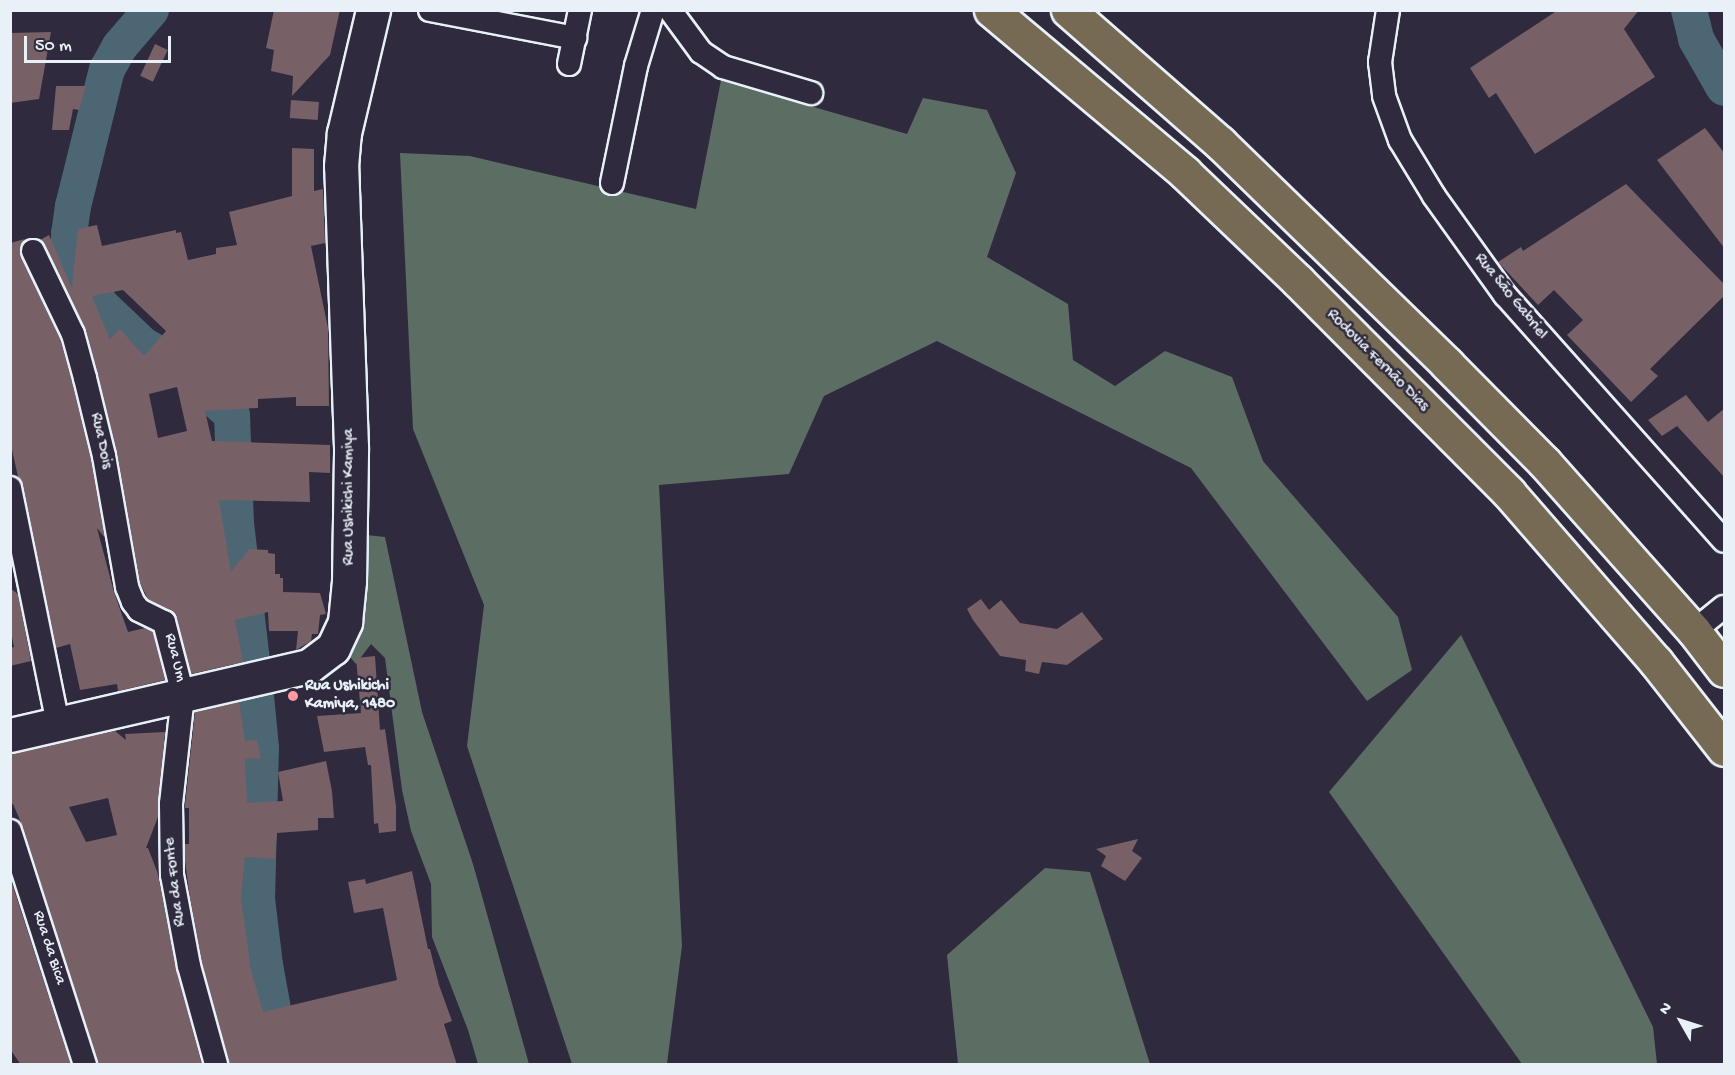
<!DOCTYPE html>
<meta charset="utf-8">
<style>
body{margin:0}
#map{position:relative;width:1735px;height:1075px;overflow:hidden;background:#2f2a3d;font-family:"Gochi Hand",sans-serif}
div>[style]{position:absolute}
.green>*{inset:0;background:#5c6d64}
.river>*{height:36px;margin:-18px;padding:0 18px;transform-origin:18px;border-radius:18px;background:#4c6674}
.building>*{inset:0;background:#786067;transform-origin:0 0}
.roads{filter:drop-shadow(2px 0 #e8f1f8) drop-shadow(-2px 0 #e8f1f8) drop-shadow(0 2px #e8f1f8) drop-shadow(0 -2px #e8f1f8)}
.street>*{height:22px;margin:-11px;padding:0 11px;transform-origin:11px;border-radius:11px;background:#2f2a3d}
.secondary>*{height:33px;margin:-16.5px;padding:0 16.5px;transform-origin:16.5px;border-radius:16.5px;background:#2f2a3d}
.highway>*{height:33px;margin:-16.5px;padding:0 16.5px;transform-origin:16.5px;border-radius:16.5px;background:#776a54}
.dots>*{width:16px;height:16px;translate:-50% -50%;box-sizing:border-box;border:3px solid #2f2a3d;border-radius:50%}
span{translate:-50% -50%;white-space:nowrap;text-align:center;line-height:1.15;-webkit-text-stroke:5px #2f2a3d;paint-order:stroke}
.street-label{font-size:16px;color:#e8f1f8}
.poi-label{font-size:16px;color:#e8f1f8;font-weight:700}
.left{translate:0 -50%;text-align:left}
.frame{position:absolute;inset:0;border:12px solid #e8f1f8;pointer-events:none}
.north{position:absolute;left:1651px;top:991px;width:60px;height:60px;-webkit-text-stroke:4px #2f2a3d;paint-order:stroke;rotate:309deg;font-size:16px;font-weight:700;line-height:24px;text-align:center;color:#e8f1f8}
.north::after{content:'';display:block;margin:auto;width:21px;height:27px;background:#e8f1f8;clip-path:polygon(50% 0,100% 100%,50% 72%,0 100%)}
.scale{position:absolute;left:24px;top:36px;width:147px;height:27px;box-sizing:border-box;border:3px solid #e8f1f8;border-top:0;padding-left:8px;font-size:18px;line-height:21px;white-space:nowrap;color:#e8f1f8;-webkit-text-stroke:4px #2f2a3d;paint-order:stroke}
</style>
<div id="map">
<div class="green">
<i style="clip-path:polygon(721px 80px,907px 134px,923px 98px,987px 110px,1016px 173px,987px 257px,1068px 304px,1073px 360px,1115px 386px,1165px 351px,1232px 377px,1263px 461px,1398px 617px,1412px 670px,1367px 701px,1191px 468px,937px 341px,824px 396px,789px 474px,659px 485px,682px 946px,667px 1064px,572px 1064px,467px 746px,484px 605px,413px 429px,400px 153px,470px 156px,696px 209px)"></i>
<i style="clip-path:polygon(357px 534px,385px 537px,422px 712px,473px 864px,529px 1064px,478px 1064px,468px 1030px,432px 937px,431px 884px,411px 831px,402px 790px,385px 658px,371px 644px,356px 664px,342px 648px)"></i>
<i style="clip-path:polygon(1461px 635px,1653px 1027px,1657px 1064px,1522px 1064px,1329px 792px)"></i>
<i style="clip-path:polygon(1045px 868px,1090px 872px,1150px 1064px,958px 1064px,947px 955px)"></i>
</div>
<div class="river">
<i style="left:151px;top:10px;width:48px;rotate:130.7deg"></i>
<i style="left:120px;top:46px;width:26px;rotate:119deg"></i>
<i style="left:107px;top:69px;width:141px;rotate:103.9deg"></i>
<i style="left:73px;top:206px;width:27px;rotate:98deg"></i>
<i style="left:69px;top:233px;width:28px;rotate:90deg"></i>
<i style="left:69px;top:261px;width:54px;rotate:54deg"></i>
<i style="left:101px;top:305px;width:58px;rotate:43.6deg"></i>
<i style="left:143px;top:345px;width:53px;rotate:29.5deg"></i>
<i style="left:189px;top:371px;width:33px;rotate:49deg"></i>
<i style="left:211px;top:396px;width:28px;rotate:42deg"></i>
<i style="left:232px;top:415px;width:108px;rotate:87.9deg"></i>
<i style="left:236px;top:523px;width:139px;rotate:83.4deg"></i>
<i style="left:1689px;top:10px;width:30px;rotate:76deg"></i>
<i style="left:1696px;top:39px;width:56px;rotate:60.3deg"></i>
<i style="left:256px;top:696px;width:52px;rotate:84.5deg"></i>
<i style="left:261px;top:748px;width:151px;rotate:91.5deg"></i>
<i style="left:257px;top:899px;width:66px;rotate:83.1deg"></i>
<i style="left:265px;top:965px;width:96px;rotate:79.7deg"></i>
</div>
<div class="building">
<i style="clip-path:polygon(274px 10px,340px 10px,330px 55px,292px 96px,293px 76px,271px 71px,274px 50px,266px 48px)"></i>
<i style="clip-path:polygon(1558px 10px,1639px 10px,1624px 29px,1655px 77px,1535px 154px,1496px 93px,1489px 98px,1470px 68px)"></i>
<i style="clip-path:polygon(51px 32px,39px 99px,10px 103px,10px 33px)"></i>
<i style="left:155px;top:44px;width:14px;height:35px;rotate:25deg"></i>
<i style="clip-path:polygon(56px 86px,86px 86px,79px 110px,73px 109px,69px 130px,52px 130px)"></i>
<i style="left:291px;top:100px;width:28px;height:18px;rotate:4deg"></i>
<i style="clip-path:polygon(1705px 128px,1725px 154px,1725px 249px,1657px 160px)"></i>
<i style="clip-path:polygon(evenodd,292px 148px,314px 149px,314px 191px,323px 189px,325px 243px,311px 246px,328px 328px,329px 406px,296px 406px,296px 397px,258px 399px,258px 408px,205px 411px,212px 441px,330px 445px,330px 473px,309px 472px,310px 502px,219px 500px,231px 572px,249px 549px,268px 550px,268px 553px,275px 554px,275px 574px,280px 574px,280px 578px,283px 578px,283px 592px,320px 593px,326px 614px,320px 615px,318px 634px,312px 634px,311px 641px,296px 650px,298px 631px,269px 631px,268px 612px,235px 620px,243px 662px,191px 674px,175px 614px,148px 599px,140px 583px,117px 453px,86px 330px,40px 240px,49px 235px,72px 288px,78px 229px,97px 225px,102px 246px,176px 230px,176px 233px,181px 232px,188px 260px,216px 254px,216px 248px,237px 245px,229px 212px,292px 196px,292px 148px,123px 290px,166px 331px,144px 356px,120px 329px,110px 339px,92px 296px,123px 290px,292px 148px,177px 387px,187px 431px,158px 438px,149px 394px,177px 387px)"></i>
<i style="clip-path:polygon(1626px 184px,1725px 285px,1725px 295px,1650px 369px,1658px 376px,1631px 402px,1567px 335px,1583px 320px,1554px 290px,1538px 305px,1498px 262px,1521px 247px,1523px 251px)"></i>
<i style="clip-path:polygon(25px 239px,20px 249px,21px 257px,60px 339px,72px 381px,91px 459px,105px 538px,97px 528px,114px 592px,128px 632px,145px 628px,153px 631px,165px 680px,118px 691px,117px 684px,80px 690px,70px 644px,56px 648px,23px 485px,18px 477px,10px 441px,10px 243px)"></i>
<i style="clip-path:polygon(1686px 395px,1708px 422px,1725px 408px,1725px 478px,1677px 426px,1662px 436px,1648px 420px)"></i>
<i style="clip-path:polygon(10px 588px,18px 594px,31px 661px,10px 666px,10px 648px,14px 647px,10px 627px)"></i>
<i style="clip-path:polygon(981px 599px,989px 610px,1001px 600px,1020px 623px,1057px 629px,1082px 612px,1103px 639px,1067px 665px,1042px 662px,1039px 674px,1025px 671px,1026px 660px,1000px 656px,973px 620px,967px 609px)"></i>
<i style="clip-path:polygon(375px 656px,380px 730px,385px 729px,396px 806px,396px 831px,379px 833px,378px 823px,374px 824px,371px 765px,368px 765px,365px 747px,324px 752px,317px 716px,361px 713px,356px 658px)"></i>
<i style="clip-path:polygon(239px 701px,245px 741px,257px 740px,261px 758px,245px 759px,247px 803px,283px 801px,278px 772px,326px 761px,332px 791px,334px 818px,318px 818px,318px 830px,277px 833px,275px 859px,245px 857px,241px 898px,251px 970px,263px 1012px,397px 980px,383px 908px,354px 913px,348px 882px,365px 879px,366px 884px,412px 871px,428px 949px,430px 949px,439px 985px,452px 1021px,444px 1024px,457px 1065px,229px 1065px,202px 963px,190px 898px,185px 861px,185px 844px,189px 844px,189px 808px,185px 808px,185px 805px,195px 712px)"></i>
<i style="clip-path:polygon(evenodd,115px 731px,126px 740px,125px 734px,165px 732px,158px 817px,146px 848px,148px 848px,158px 874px,176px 968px,202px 1065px,98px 1065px,23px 827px,13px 804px,10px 805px,10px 753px,115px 731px,108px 798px,117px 835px,86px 842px,69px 807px,108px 798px)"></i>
<i style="clip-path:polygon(1138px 839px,1132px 851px,1142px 858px,1125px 881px,1101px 866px,1106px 856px,1096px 849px)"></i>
<i style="clip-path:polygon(10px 877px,71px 1065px,21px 1065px,10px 1049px)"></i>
</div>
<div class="roads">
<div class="street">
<i style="left:430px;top:10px;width:148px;rotate:10.9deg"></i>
<i style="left:670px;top:10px;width:52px;rotate:53.6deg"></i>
<i style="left:701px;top:52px;width:27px;rotate:34deg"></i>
<i style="left:723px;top:67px;width:92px;rotate:16.5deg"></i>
<i style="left:1388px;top:10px;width:53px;rotate:98.7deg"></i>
<i style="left:1380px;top:62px;width:34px;rotate:83deg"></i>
<i style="left:1384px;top:96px;width:47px;rotate:70deg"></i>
<i style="left:1400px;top:140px;width:66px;rotate:58.7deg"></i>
<i style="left:1434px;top:196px;width:122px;rotate:54.4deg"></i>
<i style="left:1505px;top:295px;width:329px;rotate:48.3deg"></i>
<i style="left:569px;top:64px;width:55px;rotate:-78.5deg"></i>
<i style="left:612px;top:183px;width:119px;rotate:-78.4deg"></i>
<i style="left:636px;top:66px;width:59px;rotate:-73.1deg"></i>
<i style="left:33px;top:251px;width:92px;rotate:64.3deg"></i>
<i style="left:73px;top:334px;width:46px;rotate:74.7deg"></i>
<i style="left:85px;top:378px;width:80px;rotate:76.3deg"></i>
<i style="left:104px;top:456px;width:133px;rotate:80deg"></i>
<i style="left:127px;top:587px;width:16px;rotate:68deg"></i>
<i style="left:133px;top:602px;width:10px;rotate:53deg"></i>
<i style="left:139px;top:610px;width:28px;rotate:26deg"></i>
<i style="left:164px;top:622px;width:75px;rotate:75.4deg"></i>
<i style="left:183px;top:695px;width:110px;rotate:96.3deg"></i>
<i style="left:171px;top:804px;width:71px;rotate:89.2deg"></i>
<i style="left:172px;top:875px;width:93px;rotate:79.4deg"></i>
<i style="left:189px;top:966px;width:102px;rotate:74.6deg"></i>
<i style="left:10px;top:488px;width:241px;rotate:78.5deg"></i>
<i style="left:1694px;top:631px;width:38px;rotate:-39deg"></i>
<i style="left:10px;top:831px;width:245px;rotate:72.2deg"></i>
</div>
<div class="secondary">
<i style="left:10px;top:735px;width:307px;rotate:-13deg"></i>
<i style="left:309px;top:666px;width:30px;rotate:-37deg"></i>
<i style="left:333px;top:648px;width:29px;rotate:-65deg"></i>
<i style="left:345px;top:622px;width:41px;rotate:-84.4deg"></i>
<i style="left:349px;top:581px;width:134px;rotate:-89.1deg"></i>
<i style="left:351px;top:447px;width:281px;rotate:-92deg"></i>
<i style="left:341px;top:166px;width:33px;rotate:-85deg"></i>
<i style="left:344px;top:133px;width:126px;rotate:-76.7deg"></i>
</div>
<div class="highway">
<i style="left:991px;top:10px;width:253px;rotate:40deg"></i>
<i style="left:1185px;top:173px;width:156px;rotate:43.7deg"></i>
<i style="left:1298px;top:281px;width:299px;rotate:45.1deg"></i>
<i style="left:1509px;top:493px;width:224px;rotate:49deg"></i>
<i style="left:1656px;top:662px;width:110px;rotate:52deg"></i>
<i style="left:1068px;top:10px;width:202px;rotate:41.2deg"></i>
<i style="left:1220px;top:143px;width:317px;rotate:44.2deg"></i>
<i style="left:1447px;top:364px;width:138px;rotate:45.3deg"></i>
<i style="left:1544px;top:462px;width:226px;rotate:48.4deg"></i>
<i style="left:1694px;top:631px;width:49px;rotate:52.4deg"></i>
</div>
</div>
<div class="dots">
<i style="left:293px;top:696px;background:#ff9aa2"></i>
</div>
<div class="street-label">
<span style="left:1510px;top:297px;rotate:51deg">Rua São Gabriel</span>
<span style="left:1377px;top:361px;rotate:45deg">Rodovia Fernão Dias</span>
<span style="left:100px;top:441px;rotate:78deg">Rua Dois</span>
<span style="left:350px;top:497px;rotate:-90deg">Rua Ushikichi Kamiya</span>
<span style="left:174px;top:658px;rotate:76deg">Rua Um</span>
<span style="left:176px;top:882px;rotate:-97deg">Rua da Fonte</span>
<span style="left:48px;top:948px;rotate:72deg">Rua da Bica</span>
</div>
<div class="poi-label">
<span class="left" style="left:305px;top:696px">Rua Ushikichi<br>Kamiya, 1480</span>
</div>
<div class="frame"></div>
<div class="north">N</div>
<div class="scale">50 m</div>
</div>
